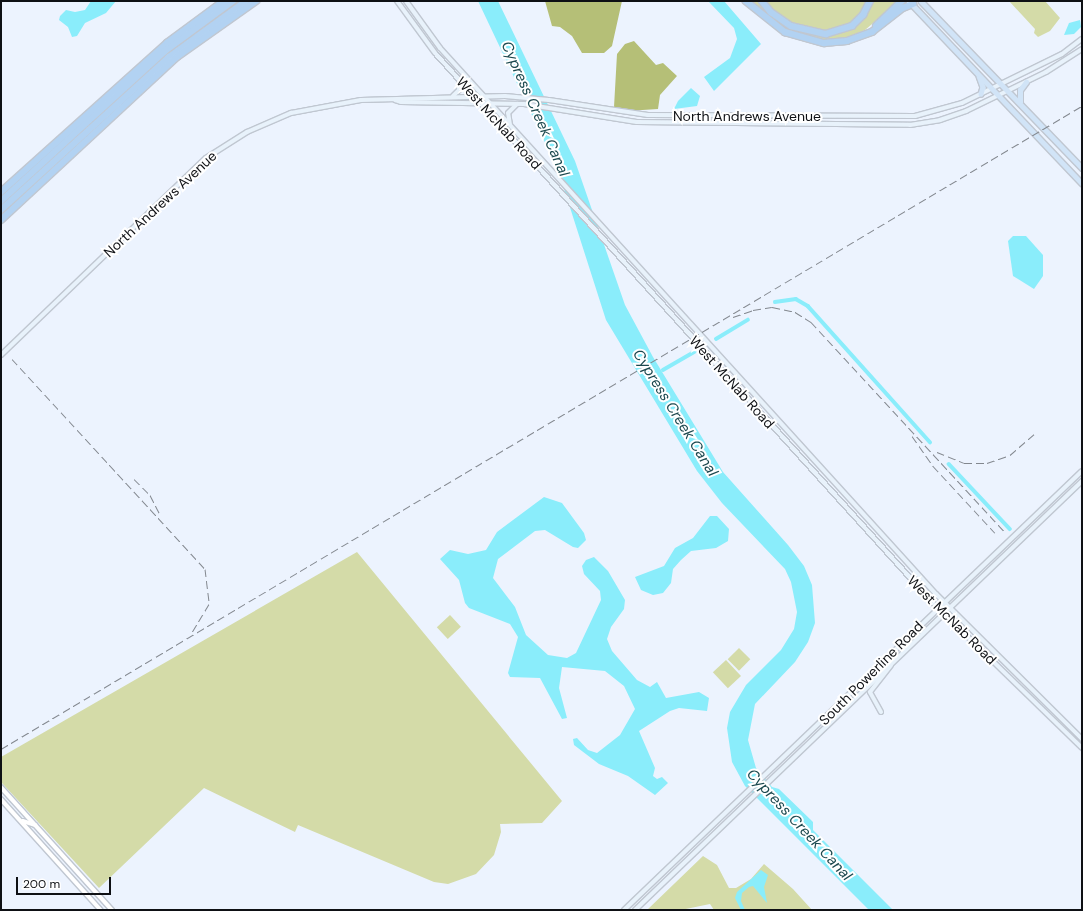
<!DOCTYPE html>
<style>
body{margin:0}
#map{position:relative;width:1083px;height:911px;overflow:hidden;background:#ecf3fe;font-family:"DM Sans",sans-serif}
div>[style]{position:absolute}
.green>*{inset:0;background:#d4dba8;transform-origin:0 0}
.forest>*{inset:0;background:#b5bf77}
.water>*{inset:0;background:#8aedfb}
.canal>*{height:3.5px;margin:-1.75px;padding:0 1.75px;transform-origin:1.75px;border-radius:1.75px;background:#8aedfb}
.roads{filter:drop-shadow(1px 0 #c0c7d1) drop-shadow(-1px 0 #c0c7d1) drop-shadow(0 1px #c0c7d1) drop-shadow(0 -1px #c0c7d1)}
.tertiary>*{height:3.5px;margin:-1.75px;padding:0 1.75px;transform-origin:1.75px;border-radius:1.75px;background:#fff}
.secondary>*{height:4px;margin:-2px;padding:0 2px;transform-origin:2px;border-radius:2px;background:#e8f2fb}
.primary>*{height:4.5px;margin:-2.25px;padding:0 2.25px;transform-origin:2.25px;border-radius:2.25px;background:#d1e4f7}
.motorway>*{height:5.5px;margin:-2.75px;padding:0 2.75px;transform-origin:2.75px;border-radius:2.75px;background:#b2d2f2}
.rail>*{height:1px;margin-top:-0.5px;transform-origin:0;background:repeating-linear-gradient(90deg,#82878e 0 8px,transparent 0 12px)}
span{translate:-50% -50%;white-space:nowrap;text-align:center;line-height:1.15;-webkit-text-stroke:4px #fff;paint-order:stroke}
.street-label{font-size:14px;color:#0e1014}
.water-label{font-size:15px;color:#1c494f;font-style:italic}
.frame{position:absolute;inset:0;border:2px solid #0e1014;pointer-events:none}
.scale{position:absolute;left:16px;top:877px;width:95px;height:18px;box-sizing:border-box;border:2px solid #0e1014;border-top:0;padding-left:5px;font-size:12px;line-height:14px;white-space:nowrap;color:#0e1014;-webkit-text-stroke:3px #fff;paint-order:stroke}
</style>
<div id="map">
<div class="green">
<i style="clip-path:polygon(750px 1px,761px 1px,789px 27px,820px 36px,849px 30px,871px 1px,899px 1px,865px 30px,843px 39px,825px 41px,787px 31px)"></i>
<i style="clip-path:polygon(765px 1px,868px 1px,854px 22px,832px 32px,796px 26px,776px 14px)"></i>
<i style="clip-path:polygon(1009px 1px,1045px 1px,1060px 18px,1050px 31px,1038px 37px,1034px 33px,1035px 29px)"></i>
<i style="clip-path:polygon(357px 552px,562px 801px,542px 823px,500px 824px,501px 832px,494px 855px,476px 874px,448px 884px,434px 882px,298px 825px,295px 832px,204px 788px,99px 888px,1px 782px,1px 757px)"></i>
<i style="left:450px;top:615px;width:16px;height:18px;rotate:47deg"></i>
<i style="left:739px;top:648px;width:16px;height:16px;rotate:45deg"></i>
<i style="left:726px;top:660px;width:22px;height:18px;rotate:47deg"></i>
<i style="clip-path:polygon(703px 856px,717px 865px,729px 888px,736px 888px,751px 879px,764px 864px,793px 889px,812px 910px,714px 910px,710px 904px,681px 910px,647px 910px)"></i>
</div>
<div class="forest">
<i style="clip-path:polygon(545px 1px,622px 1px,612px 46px,604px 53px,582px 53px,572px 36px,560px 27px,552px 26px)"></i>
<i style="clip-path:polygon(634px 41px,656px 65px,663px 63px,677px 76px,660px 95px,658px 109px,627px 111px,614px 107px,617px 54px,625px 44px)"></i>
</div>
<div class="water">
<i style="clip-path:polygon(91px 1px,116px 1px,106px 13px,85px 23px,77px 36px,72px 37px,68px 27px,59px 20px,60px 16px,66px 10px,75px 12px,85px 10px)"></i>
<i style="clip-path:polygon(478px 1px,498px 1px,575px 161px,625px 305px,653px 357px,723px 472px,788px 545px,804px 566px,812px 585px,815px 623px,808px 642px,795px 662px,755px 704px,748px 740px,756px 768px,772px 787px,779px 789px,813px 822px,813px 830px,893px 910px,869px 910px,745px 786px,732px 762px,727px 728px,730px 712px,746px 685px,781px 650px,794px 629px,797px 612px,791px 582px,785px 569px,722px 503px,697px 471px,606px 320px,558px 170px)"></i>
<i style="clip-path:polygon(708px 1px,724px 1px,761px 44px,714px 91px,704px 77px,730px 58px,737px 39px,734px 28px)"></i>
<i style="clip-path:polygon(1080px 20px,1081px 27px,1074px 34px,1064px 35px,1069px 23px)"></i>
<i style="clip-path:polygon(691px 88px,700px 96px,697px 106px,674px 109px,678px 101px)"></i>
<i style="clip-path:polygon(1013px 236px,1026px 236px,1043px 255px,1043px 276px,1034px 289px,1013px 276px,1008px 241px)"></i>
<i style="clip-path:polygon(544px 497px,562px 503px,584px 533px,586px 540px,578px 548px,573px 547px,545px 530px,535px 531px,498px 559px,493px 578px,515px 607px,526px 635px,548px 655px,567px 658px,576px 653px,601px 600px,600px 591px,584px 574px,582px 566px,586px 560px,594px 557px,608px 571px,625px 600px,624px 609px,611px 627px,607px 639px,612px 651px,637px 680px,650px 687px,657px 682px,666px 698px,699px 692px,709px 698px,707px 711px,679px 708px,670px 711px,639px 731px,655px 768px,653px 776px,657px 779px,662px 777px,668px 783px,655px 795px,628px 776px,599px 764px,574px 745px,573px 739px,577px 738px,588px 750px,597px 753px,620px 735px,635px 709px,624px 686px,605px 671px,562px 667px,559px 688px,567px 718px,562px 719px,540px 678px,510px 677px,508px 673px,518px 637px,510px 624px,469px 608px,465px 603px,459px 580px,440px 559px,450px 550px,468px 554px,486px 550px,497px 532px)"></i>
<i style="clip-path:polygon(710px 516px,717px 516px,729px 529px,728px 541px,716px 548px,691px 551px,681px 560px,673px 569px,671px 583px,663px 593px,653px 595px,641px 590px,635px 577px,664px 566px,675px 548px,693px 538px)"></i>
<i style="clip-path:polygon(761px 870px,768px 875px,764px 887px,767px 903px,753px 886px,749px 887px,742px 893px,741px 901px,745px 910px,741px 910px,735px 898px,737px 892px)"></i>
</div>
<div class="canal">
<i style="left:775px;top:302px;width:21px;rotate:-8deg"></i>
<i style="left:796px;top:299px;width:14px;rotate:30deg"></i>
<i style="left:808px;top:306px;width:183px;rotate:48.1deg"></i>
<i style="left:716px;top:339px;width:37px;rotate:-31deg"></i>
<i style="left:663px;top:370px;width:36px;rotate:-30deg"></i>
<i style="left:949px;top:464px;width:89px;rotate:46.8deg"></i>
</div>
<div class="roads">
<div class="tertiary">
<i style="left:1px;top:787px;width:166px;rotate:47.9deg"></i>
<i style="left:1px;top:799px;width:149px;rotate:48deg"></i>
<i style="left:23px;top:821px;width:13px;rotate:18deg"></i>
</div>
<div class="secondary">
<i style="left:397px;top:1px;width:64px;rotate:53.8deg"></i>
<i style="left:435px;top:53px;width:742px;rotate:47.84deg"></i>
<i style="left:933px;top:603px;width:208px;rotate:44.2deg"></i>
<i style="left:406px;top:1px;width:58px;rotate:54.1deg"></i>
<i style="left:440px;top:48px;width:738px;rotate:47.75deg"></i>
<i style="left:936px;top:594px;width:206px;rotate:44.8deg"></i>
<i style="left:453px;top:96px;width:8px;rotate:-45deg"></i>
<i style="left:459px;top:90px;width:9px;rotate:-84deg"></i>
<i style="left:395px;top:100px;width:6px;rotate:18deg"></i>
<i style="left:401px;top:102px;width:123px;rotate:0.9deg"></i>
<i style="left:524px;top:104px;width:114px;rotate:9.1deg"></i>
<i style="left:637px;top:122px;width:273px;rotate:0.6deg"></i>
<i style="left:910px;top:125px;width:30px;rotate:-9deg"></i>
<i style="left:940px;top:120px;width:28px;rotate:-19deg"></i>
<i style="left:966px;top:111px;width:89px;rotate:-26deg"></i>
<i style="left:1046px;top:72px;width:43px;rotate:-32.6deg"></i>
<i style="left:510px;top:125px;width:12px;rotate:-99deg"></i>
<i style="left:508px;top:113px;width:13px;rotate:-45deg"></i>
<i style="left:1px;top:355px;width:284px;rotate:-43.9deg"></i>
<i style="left:206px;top:158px;width:49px;rotate:-32.4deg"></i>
<i style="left:247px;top:132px;width:48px;rotate:-23.4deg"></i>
<i style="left:291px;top:113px;width:71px;rotate:-10.5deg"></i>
<i style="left:361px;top:100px;width:144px;rotate:-1.6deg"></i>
<i style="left:505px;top:96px;width:44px;rotate:5.2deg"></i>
<i style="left:549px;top:100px;width:100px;rotate:8.6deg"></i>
<i style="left:648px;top:115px;width:267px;rotate:0.2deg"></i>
<i style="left:915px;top:116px;width:49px;rotate:-15.5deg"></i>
<i style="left:962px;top:103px;width:111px;rotate:-26.1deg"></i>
<i style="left:1062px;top:54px;width:25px;rotate:-37deg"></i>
<i style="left:881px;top:712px;width:23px;rotate:-119deg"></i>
<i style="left:870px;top:692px;width:34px;rotate:-52deg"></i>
<i style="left:624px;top:910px;width:634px;rotate:-43.79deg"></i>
<i style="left:635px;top:910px;width:620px;rotate:-43.82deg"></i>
</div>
<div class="primary">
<i style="left:909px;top:1px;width:251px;rotate:46.5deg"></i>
<i style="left:921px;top:1px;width:232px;rotate:46deg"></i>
<i style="left:979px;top:76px;width:12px;rotate:70deg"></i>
<i style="left:983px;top:87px;width:7px;rotate:106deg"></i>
<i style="left:1020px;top:102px;width:12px;rotate:-90deg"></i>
<i style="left:1020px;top:90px;width:10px;rotate:-53deg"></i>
</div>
<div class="motorway">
<i style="left:746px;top:1px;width:50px;rotate:38.5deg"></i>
<i style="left:785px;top:32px;width:41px;rotate:15.8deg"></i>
<i style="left:824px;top:43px;width:23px;rotate:-5deg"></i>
<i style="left:847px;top:41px;width:27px;rotate:-20deg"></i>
<i style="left:872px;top:32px;width:39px;rotate:-38deg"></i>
<i style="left:903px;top:8px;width:11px;rotate:-22deg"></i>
<i style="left:762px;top:1px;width:14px;rotate:51deg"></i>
<i style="left:771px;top:12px;width:24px;rotate:35deg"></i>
<i style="left:791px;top:26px;width:36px;rotate:13deg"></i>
<i style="left:826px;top:34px;width:27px;rotate:-17deg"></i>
<i style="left:852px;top:26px;width:16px;rotate:-45deg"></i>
<i style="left:863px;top:15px;width:16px;rotate:-63deg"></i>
<i style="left:876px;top:26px;width:36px;rotate:-44deg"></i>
<i style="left:1px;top:192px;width:223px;rotate:-41.9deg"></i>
<i style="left:167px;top:43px;width:71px;rotate:-36.4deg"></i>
<i style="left:1px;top:201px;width:221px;rotate:-42.4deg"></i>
<i style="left:164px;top:52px;width:86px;rotate:-36.5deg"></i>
<i style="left:1px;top:210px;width:227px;rotate:-42.3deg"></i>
<i style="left:169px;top:57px;width:95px;rotate:-36deg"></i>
<i style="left:1px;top:220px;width:240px;rotate:-42.8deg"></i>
<i style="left:177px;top:57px;width:97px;rotate:-35.3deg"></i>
</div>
</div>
<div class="rail">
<i style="left:733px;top:317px;width:21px;rotate:-19deg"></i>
<i style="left:753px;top:310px;width:19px;rotate:-9deg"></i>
<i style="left:772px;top:307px;width:24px;rotate:12deg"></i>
<i style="left:795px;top:312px;width:19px;rotate:32deg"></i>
<i style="left:811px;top:322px;width:286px;rotate:47.3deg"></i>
<i style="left:12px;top:359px;width:285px;rotate:47.4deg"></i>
<i style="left:205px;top:569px;width:35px;rotate:83deg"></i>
<i style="left:209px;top:604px;width:33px;rotate:121deg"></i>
<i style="left:912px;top:436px;width:37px;rotate:55deg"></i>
<i style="left:933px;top:466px;width:91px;rotate:47.2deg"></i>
<i style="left:937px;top:452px;width:29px;rotate:22deg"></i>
<i style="left:964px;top:463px;width:23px"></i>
<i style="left:987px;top:463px;width:24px;rotate:-19deg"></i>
<i style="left:1010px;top:455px;width:32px;rotate:-41deg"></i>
<i style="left:134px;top:479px;width:23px;rotate:45deg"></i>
<i style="left:150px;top:495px;width:20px;rotate:63deg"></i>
<i style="left:1px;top:749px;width:1258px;rotate:-30.75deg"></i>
</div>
<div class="street-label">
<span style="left:747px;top:116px">North Andrews Avenue</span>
<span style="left:499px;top:123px;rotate:48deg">West McNab Road</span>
<span style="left:160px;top:204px;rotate:-43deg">North Andrews Avenue</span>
<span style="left:732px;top:382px;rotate:48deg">West McNab Road</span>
<span style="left:952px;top:620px;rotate:45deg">West McNab Road</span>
<span style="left:871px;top:673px;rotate:-45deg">South Powerline Road</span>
</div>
<div class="water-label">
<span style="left:535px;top:109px;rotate:66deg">Cypress Creek Canal</span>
<span style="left:675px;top:413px;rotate:58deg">Cypress Creek Canal</span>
<span style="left:799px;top:825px;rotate:47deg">Cypress Creek Canal</span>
</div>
<div class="frame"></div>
<div class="scale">200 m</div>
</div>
